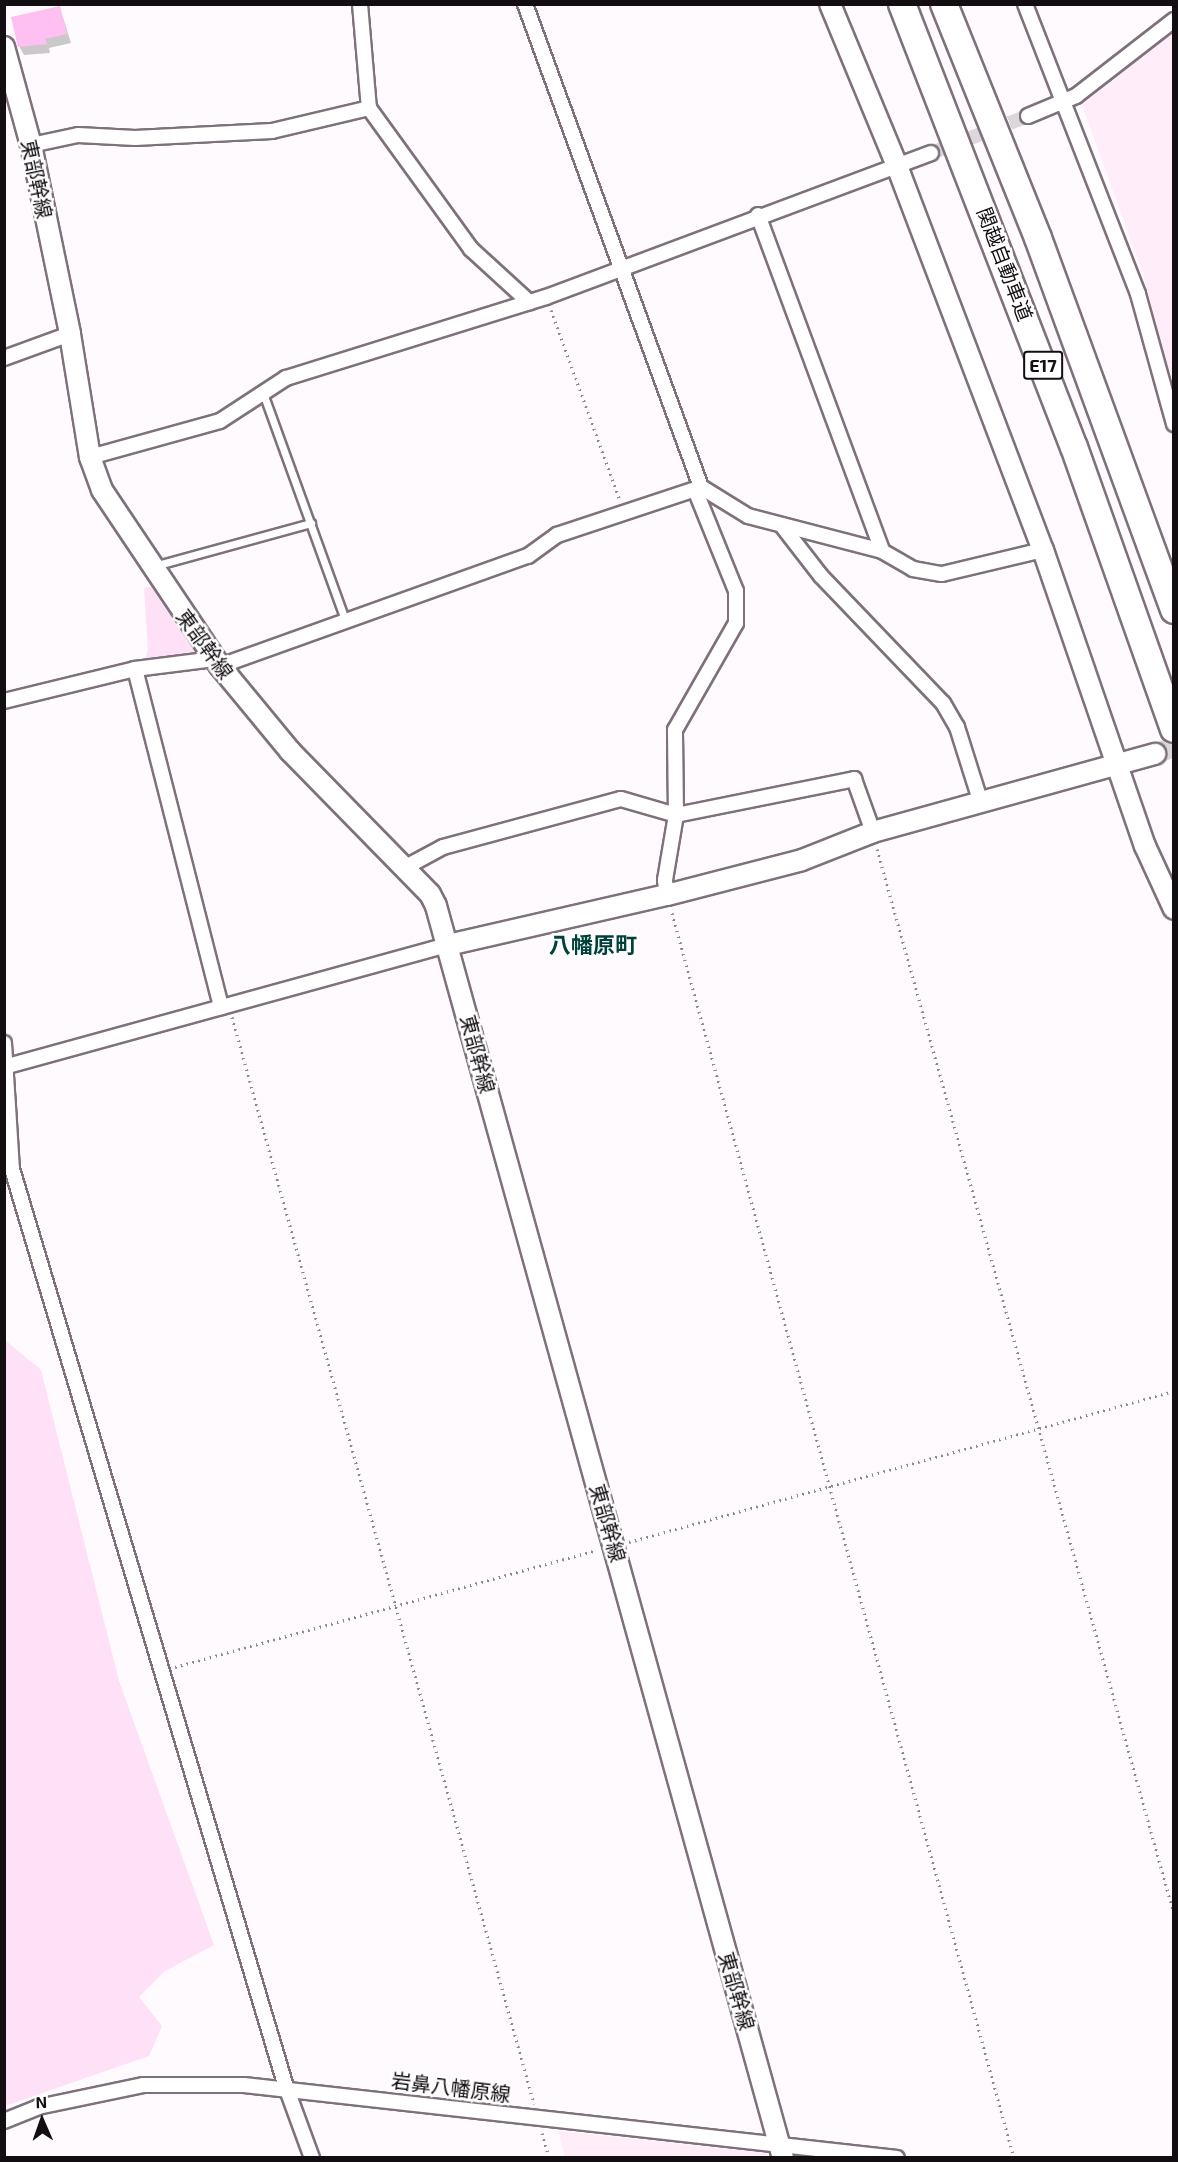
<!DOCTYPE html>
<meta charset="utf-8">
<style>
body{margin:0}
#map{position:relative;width:1178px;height:2162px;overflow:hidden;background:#fefafd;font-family:"Exo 2","Noto Sans JP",sans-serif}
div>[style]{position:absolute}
.built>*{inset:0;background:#ffedfa}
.green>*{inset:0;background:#fee0f7}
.shadow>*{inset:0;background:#0003}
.building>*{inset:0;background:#fec0f0}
.street-tunnel>*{height:14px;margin-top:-7px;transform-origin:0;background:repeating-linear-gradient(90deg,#dbd7da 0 14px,transparent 0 21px)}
.secondary-tunnel>*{height:20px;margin-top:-10px;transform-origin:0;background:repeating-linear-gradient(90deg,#dbd7da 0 20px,transparent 0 30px)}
.path>*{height:3px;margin-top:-1.5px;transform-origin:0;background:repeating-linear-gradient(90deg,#8c888b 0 1.5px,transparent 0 6px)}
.roads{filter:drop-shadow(2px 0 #7f717c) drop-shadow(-2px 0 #7f717c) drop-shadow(0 2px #7f717c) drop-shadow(0 -2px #7f717c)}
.lane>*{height:7px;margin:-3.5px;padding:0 3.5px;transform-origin:3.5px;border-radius:3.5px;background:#fff}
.street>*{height:14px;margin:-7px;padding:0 7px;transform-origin:7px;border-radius:7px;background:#fff}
.secondary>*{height:20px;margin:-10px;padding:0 10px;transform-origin:10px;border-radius:10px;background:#fff}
.highway>*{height:26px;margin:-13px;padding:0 13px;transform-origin:13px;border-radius:13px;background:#fff}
span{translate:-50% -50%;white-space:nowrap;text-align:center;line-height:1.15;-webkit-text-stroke:5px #fff;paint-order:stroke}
.shield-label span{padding:2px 4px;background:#fff;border:2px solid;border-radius:4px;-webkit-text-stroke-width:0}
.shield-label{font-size:18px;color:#130e12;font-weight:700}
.street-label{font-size:20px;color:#130e12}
.quarter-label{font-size:22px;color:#00413b;font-weight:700}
.frame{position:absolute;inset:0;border:6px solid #130e12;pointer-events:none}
.north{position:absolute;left:12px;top:2090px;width:60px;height:60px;-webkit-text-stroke:4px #fff;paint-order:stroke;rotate:358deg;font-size:16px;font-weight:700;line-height:24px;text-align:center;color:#130e12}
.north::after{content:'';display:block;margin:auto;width:21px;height:27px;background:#130e12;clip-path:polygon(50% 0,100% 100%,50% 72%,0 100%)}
</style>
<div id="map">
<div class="built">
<i style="clip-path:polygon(1173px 33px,1173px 388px,1145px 280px,1082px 105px)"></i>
<i style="clip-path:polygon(558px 2131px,765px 2153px,771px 2157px,565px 2157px)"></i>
</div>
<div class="green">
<i style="clip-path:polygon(151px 587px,198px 656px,145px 662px,148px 649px,144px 588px)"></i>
<i style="clip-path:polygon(5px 1340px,41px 1370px,119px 1681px,214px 1945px,165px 1971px,139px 1997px,162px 2026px,149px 2056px,5px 2106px)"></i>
</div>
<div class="shadow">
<i style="clip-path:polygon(60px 8px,71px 43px,49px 48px,50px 53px,24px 55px,19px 46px)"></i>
</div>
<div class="building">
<i style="clip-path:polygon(60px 6px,67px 34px,45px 39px,47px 44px,18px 47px,11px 17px)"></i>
</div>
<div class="street-tunnel">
<i style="left:931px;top:153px;width:104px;rotate:-20.9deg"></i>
</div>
<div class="secondary-tunnel">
<i style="left:1155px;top:754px;width:20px;rotate:-20deg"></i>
</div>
<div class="path">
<i style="left:551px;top:310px;width:200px;rotate:70.1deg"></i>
<i style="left:877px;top:849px;width:1106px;rotate:74.42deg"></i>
<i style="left:672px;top:913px;width:1291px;rotate:74.64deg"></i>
<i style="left:232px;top:1017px;width:1128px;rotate:74.47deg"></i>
<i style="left:629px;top:1542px;width:566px;rotate:-15.49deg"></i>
<i style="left:175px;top:1667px;width:437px;rotate:-15.5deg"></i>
<i style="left:542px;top:2133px;width:26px;rotate:74deg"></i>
</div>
<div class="roads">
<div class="lane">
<i style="left:263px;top:393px;width:240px;rotate:70.1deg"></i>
<i style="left:154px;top:566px;width:163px;rotate:-15.3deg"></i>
</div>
<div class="street">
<i style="left:360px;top:4px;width:104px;rotate:85.1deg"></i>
<i style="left:369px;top:108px;width:174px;rotate:54.1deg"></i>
<i style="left:471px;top:249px;width:79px;rotate:42.4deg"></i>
<i style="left:525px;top:4px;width:514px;rotate:69.98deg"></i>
<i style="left:701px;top:487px;width:55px;rotate:31.7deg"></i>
<i style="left:748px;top:516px;width:138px;rotate:14.6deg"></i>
<i style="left:882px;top:551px;width:36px;rotate:30deg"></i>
<i style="left:913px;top:569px;width:29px;rotate:10deg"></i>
<i style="left:942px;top:574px;width:104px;rotate:-13.4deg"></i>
<i style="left:1025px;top:4px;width:311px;rotate:68.7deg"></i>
<i style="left:1138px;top:294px;width:135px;rotate:74.5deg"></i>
<i style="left:1028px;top:116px;width:52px;rotate:-22.6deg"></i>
<i style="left:1076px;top:96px;width:124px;rotate:-37.8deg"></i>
<i style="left:31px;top:145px;width:48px;rotate:-12deg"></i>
<i style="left:78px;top:135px;width:57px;rotate:3deg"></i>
<i style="left:135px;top:138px;width:137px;rotate:-2.9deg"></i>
<i style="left:272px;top:131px;width:100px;rotate:-13.3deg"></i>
<i style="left:758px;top:215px;width:358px;rotate:69.7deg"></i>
<i style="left:4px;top:358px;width:70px;rotate:-20deg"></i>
<i style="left:90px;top:457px;width:135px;rotate:-15.5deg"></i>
<i style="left:220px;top:421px;width:79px;rotate:-33.1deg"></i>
<i style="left:286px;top:378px;width:272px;rotate:-17.3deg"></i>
<i style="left:546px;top:297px;width:411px;rotate:-20.5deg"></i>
<i style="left:783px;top:527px;width:62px;rotate:52.2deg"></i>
<i style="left:821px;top:576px;width:176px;rotate:46.2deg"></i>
<i style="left:943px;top:703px;width:28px;rotate:60deg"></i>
<i style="left:957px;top:727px;width:77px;rotate:72.5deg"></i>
<i style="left:220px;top:666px;width:327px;rotate:-19.7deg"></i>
<i style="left:528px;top:556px;width:36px;rotate:-36deg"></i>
<i style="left:557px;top:535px;width:152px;rotate:-18.4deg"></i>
<i style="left:135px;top:669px;width:349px;rotate:75.7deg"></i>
<i style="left:4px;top:701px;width:135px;rotate:-13.7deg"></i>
<i style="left:135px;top:669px;width:80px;rotate:-7.2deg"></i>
<i style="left:404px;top:868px;width:44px;rotate:-28.3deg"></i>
<i style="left:443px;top:847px;width:184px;rotate:-15.1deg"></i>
<i style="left:621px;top:799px;width:57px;rotate:16.2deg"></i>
<i style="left:676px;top:815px;width:182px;rotate:-11.4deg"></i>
<i style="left:854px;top:779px;width:56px;rotate:70.3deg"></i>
<i style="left:667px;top:895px;width:15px;rotate:-98deg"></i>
<i style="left:665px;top:880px;width:66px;rotate:-80.4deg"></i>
<i style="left:676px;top:815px;width:85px;rotate:-90.7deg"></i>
<i style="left:675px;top:730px;width:123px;rotate:-60.3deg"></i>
<i style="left:736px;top:623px;width:32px;rotate:-90deg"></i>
<i style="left:736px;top:591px;width:107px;rotate:-112deg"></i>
<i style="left:4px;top:1043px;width:126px;rotate:86.4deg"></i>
<i style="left:12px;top:1169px;width:958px;rotate:73.38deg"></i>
<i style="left:286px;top:2087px;width:76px;rotate:69.9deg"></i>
<i style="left:8px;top:1066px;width:456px;rotate:-15.4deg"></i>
<i style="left:4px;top:2121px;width:37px;rotate:-22deg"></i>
<i style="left:38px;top:2107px;width:107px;rotate:-11.8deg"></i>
<i style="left:143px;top:2085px;width:101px"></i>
<i style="left:244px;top:2085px;width:657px;rotate:6.38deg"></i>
</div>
<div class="secondary">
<i style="left:830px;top:4px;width:175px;rotate:67.5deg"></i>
<i style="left:897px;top:166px;width:411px;rotate:69.2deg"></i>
<i style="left:1043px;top:550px;width:313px;rotate:71deg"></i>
<i style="left:1145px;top:846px;width:69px;rotate:65.3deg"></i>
<i style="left:4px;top:47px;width:102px;rotate:74.6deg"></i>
<i style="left:31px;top:145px;width:193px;rotate:78.3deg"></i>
<i style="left:70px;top:334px;width:125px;rotate:80.8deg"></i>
<i style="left:90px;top:457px;width:35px;rotate:70deg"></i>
<i style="left:102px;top:490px;width:212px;rotate:56.2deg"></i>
<i style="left:220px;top:666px;width:110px;rotate:50.5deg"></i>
<i style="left:290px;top:751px;width:200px;rotate:45.6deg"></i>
<i style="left:430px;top:894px;width:13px;rotate:63deg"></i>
<i style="left:436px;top:906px;width:1299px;rotate:74.51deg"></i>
<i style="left:448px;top:945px;width:225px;rotate:-12.9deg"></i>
<i style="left:667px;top:895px;width:139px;rotate:-14.5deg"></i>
<i style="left:802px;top:860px;width:76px;rotate:-21.5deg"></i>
<i style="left:873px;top:832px;width:293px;rotate:-15.5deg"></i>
</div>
<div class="highway">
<i style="left:902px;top:4px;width:475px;rotate:68.8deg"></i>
<i style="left:1074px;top:447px;width:299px;rotate:70.5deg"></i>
<i style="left:944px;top:4px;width:252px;rotate:68.1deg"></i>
<i style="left:1038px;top:238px;width:396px;rotate:69.9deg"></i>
</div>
</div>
<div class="shield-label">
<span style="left:1043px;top:365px">E17</span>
</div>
<div class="street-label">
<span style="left:37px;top:179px;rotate:78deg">東部幹線</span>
<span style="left:1005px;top:264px;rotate:69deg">関越自動車道</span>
<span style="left:205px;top:644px;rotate:54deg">東部幹線</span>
<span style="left:478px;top:1054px;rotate:75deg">東部幹線</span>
<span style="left:608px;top:1523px;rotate:74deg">東部幹線</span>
<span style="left:737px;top:1991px;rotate:74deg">東部幹線</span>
<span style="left:451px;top:2087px;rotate:7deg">岩鼻八幡原線</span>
</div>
<div class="quarter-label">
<span style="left:593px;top:945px">八幡原町</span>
</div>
<div class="frame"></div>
<div class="north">N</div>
</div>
